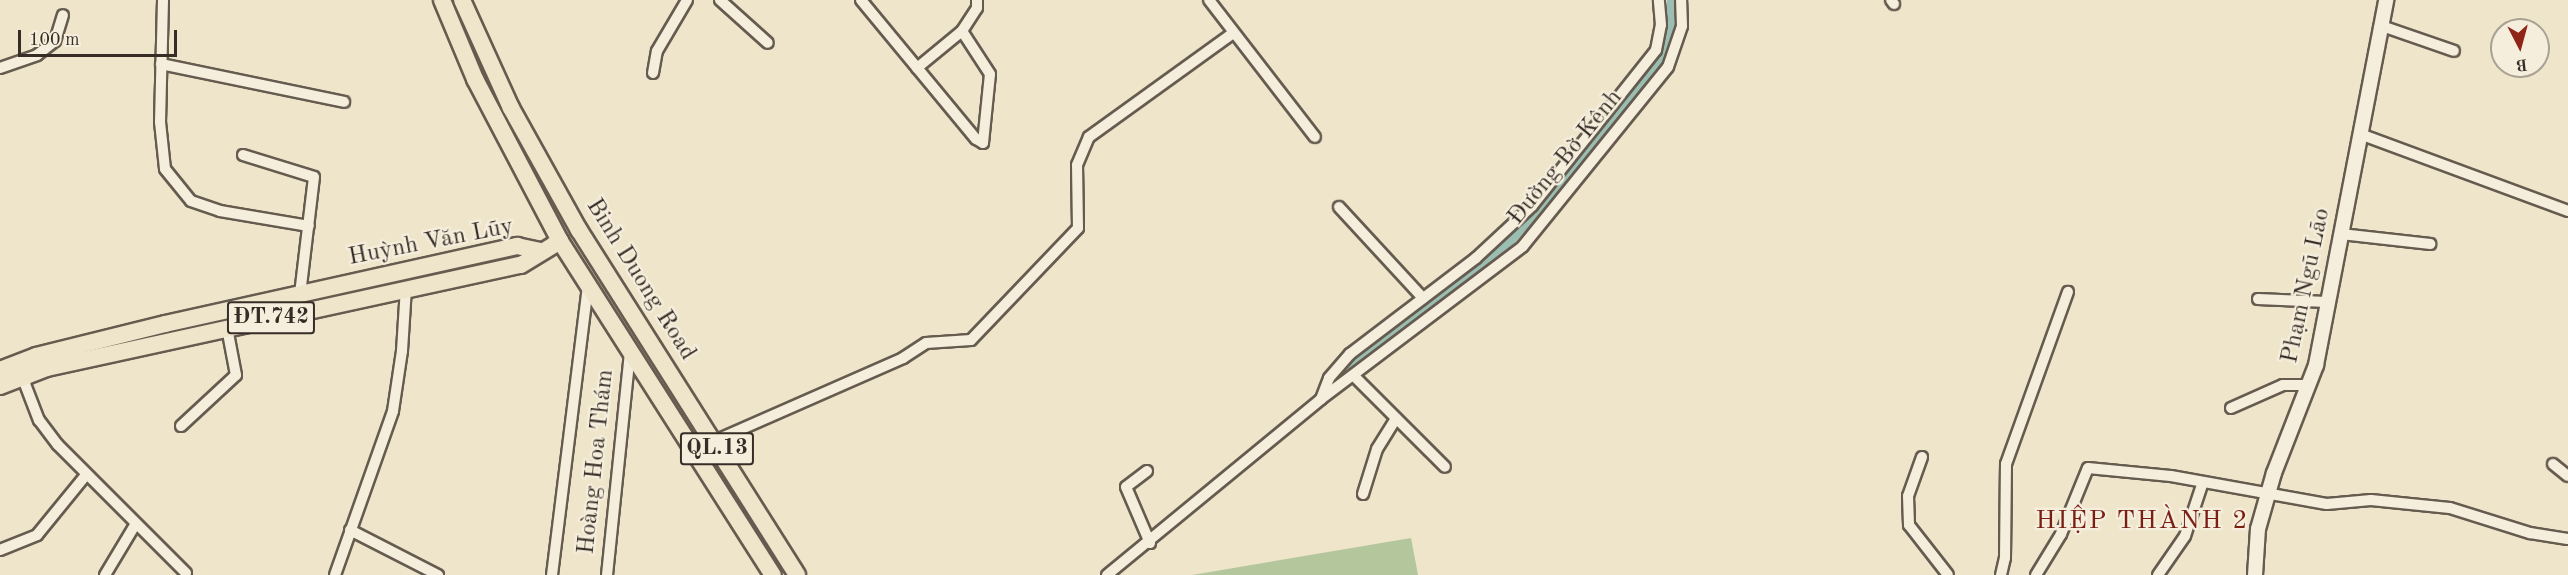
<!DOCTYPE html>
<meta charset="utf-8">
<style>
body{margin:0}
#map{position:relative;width:2568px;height:575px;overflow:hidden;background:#efe5ca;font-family:"Old Standard TT",serif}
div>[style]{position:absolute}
.green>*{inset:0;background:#b4c69b}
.water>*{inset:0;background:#9abfb2}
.roads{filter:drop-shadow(2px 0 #665b4f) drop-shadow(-2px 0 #665b4f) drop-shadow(0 2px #665b4f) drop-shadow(0 -2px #665b4f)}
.minor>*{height:10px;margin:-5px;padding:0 5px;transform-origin:5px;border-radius:5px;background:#f5eedd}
.tertiary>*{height:14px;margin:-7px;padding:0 7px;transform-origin:7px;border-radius:7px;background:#f5eedd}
.primary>*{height:16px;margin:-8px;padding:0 8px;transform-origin:8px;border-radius:8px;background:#efe5ca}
.trunk>*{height:16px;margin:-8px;padding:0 8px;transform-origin:8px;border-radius:8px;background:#efe5ca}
span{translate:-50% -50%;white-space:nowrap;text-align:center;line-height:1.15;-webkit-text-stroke:4.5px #f5eedd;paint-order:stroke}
.shield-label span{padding:2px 4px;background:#f5eedd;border:2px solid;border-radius:4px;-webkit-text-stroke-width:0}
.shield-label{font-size:22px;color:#382d26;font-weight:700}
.street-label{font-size:24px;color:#382d26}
.neighbourhood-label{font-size:26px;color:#7a1f14;letter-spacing:1.5px}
.north{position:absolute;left:2490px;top:18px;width:60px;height:60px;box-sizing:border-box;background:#f5eedd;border:2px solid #a9a194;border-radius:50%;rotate:174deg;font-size:16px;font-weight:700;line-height:24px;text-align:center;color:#382d26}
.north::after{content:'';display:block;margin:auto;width:21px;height:27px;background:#8f2418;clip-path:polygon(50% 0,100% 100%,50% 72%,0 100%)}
.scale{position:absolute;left:18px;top:30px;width:159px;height:27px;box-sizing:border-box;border:3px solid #382d26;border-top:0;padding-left:8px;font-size:18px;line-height:21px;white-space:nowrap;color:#382d26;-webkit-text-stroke:4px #f5eedd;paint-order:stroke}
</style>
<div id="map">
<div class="green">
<i style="clip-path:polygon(1411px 538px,1418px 575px,1192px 575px)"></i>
</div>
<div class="water">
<i style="clip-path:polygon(1667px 0,1675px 0,1678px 23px,1668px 56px,1553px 202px,1507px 251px,1351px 373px,1346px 367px,1525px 221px,1659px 51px,1665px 36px)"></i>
</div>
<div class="roads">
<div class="minor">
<i style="left:163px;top:0;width:122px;rotate:91.4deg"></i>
<i style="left:160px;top:122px;width:47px;rotate:83.9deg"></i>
<i style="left:165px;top:169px;width:41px;rotate:50.9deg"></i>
<i style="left:191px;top:201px;width:31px;rotate:19deg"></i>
<i style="left:220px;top:211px;width:90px;rotate:9.6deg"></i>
<i style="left:720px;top:0;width:64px;rotate:41.9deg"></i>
<i style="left:861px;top:0;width:180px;rotate:50.4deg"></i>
<i style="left:976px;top:139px;width:8px;rotate:30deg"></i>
<i style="left:983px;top:143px;width:69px;rotate:-84.2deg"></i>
<i style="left:990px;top:74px;width:51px;rotate:-123.1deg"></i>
<i style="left:962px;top:31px;width:27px;rotate:-57deg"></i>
<i style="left:977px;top:8px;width:8px;rotate:-90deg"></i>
<i style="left:1209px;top:0;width:173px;rotate:52.3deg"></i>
<i style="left:1891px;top:0;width:5px;rotate:53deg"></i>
<i style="left:2382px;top:26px;width:76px;rotate:19.1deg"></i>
<i style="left:161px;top:64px;width:187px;rotate:11.7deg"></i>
<i style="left:0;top:68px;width:39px;rotate:-19deg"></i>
<i style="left:37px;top:55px;width:23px;rotate:-38deg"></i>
<i style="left:55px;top:41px;width:27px;rotate:-73deg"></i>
<i style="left:917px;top:68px;width:58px;rotate:-39.4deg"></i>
<i style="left:653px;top:73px;width:22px;rotate:-80deg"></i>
<i style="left:657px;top:51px;width:59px;rotate:-59.5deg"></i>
<i style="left:2360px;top:134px;width:222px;rotate:20.3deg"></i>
<i style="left:243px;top:155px;width:74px;rotate:17.2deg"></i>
<i style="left:314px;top:177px;width:118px;rotate:96.8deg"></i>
<i style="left:1339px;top:207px;width:124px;rotate:47.3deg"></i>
<i style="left:2341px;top:234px;width:90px;rotate:6.4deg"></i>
<i style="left:2258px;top:299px;width:69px;rotate:2.5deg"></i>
<i style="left:28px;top:374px;width:10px;rotate:107deg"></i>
<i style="left:25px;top:384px;width:39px;rotate:69deg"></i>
<i style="left:39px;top:420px;width:31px;rotate:53deg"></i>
<i style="left:58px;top:445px;width:181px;rotate:45deg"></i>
<i style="left:1355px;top:377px;width:127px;rotate:45deg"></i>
<i style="left:1321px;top:399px;width:253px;rotate:-37.1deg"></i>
<i style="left:1523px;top:246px;width:230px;rotate:-51deg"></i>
<i style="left:1668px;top:67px;width:43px;rotate:-71.1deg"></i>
<i style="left:1682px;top:26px;width:26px;rotate:-92deg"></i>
<i style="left:2231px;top:408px;width:57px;rotate:-23.9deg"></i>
<i style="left:2283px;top:385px;width:25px"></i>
<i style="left:181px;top:426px;width:75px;rotate:-42.8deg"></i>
<i style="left:236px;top:375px;width:48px;rotate:-100.8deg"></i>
<i style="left:712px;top:442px;width:209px;rotate:-23.7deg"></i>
<i style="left:903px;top:358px;width:27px;rotate:-33deg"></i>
<i style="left:926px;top:343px;width:45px;rotate:-3.8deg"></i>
<i style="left:971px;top:340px;width:155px;rotate:-46.3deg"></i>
<i style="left:1078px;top:228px;width:63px;rotate:-90.9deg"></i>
<i style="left:1077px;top:165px;width:30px;rotate:-67deg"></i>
<i style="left:1089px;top:137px;width:176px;rotate:-35.8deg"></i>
<i style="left:1922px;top:457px;width:41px;rotate:109.7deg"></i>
<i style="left:1908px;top:496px;width:29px;rotate:88deg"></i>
<i style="left:1909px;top:525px;width:63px;rotate:52deg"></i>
<i style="left:2553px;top:464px;width:19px;rotate:39deg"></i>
<i style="left:1147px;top:471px;width:26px;rotate:143deg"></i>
<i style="left:1126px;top:487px;width:61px;rotate:66.8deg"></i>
<i style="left:1363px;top:494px;width:47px;rotate:-72.7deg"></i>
<i style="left:1377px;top:449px;width:36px;rotate:-58deg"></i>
<i style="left:350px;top:530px;width:99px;rotate:27.1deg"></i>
<i style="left:0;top:550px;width:40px;rotate:-22deg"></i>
<i style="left:37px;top:535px;width:77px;rotate:-50.8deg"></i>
<i style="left:105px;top:575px;width:58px;rotate:-59deg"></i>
<i style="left:335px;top:575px;width:174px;rotate:-70.5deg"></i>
<i style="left:393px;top:411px;width:61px;rotate:-81.5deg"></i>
<i style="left:402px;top:351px;width:63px;rotate:-86.4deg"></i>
<i style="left:552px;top:575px;width:292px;rotate:-82.9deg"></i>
<i style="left:607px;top:575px;width:223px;rotate:-84.1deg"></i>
<i style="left:1107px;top:575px;width:277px;rotate:-39.4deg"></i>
<i style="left:1321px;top:399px;width:22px;rotate:-69deg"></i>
<i style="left:1329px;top:378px;width:32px;rotate:-49deg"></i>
<i style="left:1350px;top:354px;width:158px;rotate:-37.3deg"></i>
<i style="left:1476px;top:258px;width:76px;rotate:-42.9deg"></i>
<i style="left:1532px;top:206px;width:199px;rotate:-51.5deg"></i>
<i style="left:1656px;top:50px;width:25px;rotate:-79deg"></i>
<i style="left:1661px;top:25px;width:25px;rotate:-95deg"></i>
<i style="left:2001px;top:575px;width:17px;rotate:-77deg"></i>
<i style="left:2005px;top:558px;width:94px;rotate:-89.4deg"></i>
<i style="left:2006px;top:464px;width:183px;rotate:-70.2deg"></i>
<i style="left:2036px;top:575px;width:48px;rotate:-58.6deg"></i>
<i style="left:2061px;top:534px;width:71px;rotate:-67.8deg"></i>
<i style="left:2088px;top:468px;width:83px;rotate:5.5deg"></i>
<i style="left:2171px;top:476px;width:158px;rotate:10.2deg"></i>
<i style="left:2327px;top:504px;width:44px;rotate:-5.2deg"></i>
<i style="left:2371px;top:500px;width:79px;rotate:5.8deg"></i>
<i style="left:2450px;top:508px;width:84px;rotate:17.4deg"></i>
<i style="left:2530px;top:533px;width:38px;rotate:9deg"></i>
<i style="left:2158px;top:575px;width:47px;rotate:-55.3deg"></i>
<i style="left:2185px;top:536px;width:57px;rotate:-71.6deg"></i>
</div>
<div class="tertiary">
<i style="left:2255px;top:575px;width:46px;rotate:-86.3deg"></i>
<i style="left:2258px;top:529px;width:58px;rotate:-74.1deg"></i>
<i style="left:2274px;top:473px;width:116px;rotate:-68.7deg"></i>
<i style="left:2316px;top:365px;width:372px;rotate:-79.1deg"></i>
</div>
<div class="primary">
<i style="left:0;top:370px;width:39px;rotate:-21deg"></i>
<i style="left:36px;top:356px;width:133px;rotate:-13.9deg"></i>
<i style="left:165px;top:324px;width:361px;rotate:-12.5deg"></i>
<i style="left:517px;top:246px;width:24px;rotate:12deg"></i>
<i style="left:0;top:386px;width:50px;rotate:-21deg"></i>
<i style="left:47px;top:368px;width:485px;rotate:-12.3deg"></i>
<i style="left:521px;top:265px;width:46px;rotate:-31.6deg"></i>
</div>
<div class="trunk">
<i style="left:442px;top:0;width:86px;rotate:67.3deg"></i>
<i style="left:475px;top:79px;width:183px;rotate:62.3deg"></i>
<i style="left:560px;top:241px;width:396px;rotate:57.5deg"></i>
<i style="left:462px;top:0;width:119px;rotate:65.6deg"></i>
<i style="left:511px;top:108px;width:140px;rotate:60.9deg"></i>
<i style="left:579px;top:230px;width:408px;rotate:57.7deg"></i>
</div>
</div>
<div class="shield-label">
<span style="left:271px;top:318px">ĐT.742</span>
<span style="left:717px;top:449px">QL.13</span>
</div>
<div class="street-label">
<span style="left:1566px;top:158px;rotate:-51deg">Đường Bờ Kênh</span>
<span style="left:431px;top:243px;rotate:-11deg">Huỳnh Văn Lũy</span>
<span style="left:640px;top:280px;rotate:58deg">Binh Duong Road</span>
<span style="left:2307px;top:286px;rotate:-78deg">Phạm Ngũ Lão</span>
<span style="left:597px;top:462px;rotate:-84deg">Hoàng Hoa Thám</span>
</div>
<div class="neighbourhood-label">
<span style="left:2142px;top:522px">HIỆP THÀNH 2</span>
</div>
<div class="north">B</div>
<div class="scale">100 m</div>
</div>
